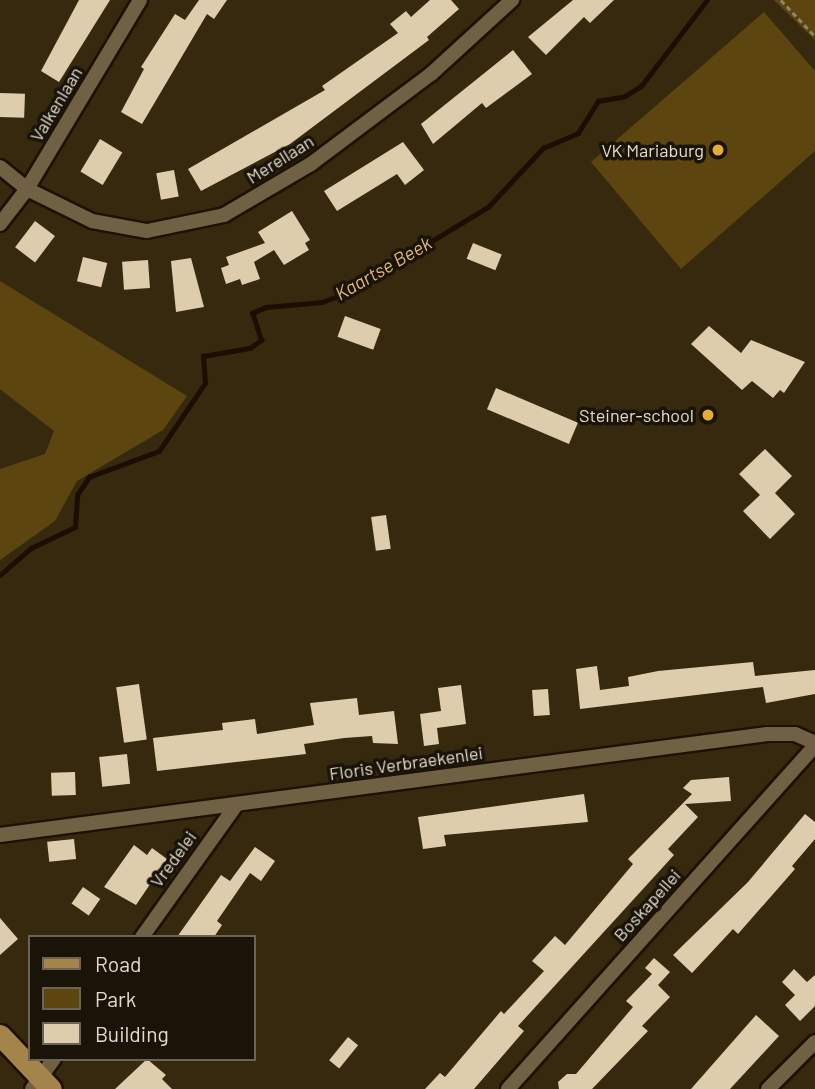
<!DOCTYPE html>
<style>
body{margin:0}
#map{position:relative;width:815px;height:1089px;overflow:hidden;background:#37290e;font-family:Barlow,sans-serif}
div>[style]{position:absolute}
.green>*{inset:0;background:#5d4510}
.stream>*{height:4.5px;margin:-2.25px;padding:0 2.25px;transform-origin:2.25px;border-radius:2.25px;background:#1b0e00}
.building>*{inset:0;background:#decdad;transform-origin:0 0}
.path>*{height:2.5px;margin-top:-1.25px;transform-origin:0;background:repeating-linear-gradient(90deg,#8f846f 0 5px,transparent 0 8.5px)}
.roads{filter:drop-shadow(2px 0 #1e1100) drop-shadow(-2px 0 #1e1100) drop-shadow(0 2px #1e1100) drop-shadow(0 -2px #1e1100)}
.street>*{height:14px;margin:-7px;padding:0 7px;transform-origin:7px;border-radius:7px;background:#706145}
.primary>*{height:21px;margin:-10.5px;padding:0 10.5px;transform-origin:10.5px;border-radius:10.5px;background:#a3854c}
.dots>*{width:19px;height:19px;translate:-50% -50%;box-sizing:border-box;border:4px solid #191308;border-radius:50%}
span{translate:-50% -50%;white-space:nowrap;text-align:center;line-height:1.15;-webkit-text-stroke:7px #191308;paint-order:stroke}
.street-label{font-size:18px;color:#e4dbcb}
.poi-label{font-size:18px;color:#e4dbcb}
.right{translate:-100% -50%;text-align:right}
.water-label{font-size:19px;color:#e5bc6e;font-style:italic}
.legend{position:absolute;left:28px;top:935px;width:228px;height:126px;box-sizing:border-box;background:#191308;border:2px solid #6a6356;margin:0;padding:9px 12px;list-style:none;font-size:21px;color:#e4dbcb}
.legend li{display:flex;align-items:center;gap:14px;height:35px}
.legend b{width:35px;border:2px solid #6a6356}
</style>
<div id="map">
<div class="green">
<i style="clip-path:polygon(774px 0,815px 0,815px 40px)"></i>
<i style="clip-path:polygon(764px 12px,815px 71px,815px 151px,681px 269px,591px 162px)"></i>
<i style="clip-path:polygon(0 281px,187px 396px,163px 430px,77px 481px,55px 521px,0 560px,0 469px,45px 454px,54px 431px,0 389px)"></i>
</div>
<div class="stream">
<i style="left:0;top:575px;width:41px;rotate:-41.1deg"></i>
<i style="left:31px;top:548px;width:49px;rotate:-25.5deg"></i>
<i style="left:75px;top:527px;width:32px;rotate:-86deg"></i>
<i style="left:77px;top:495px;width:22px;rotate:-56deg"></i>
<i style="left:89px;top:477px;width:75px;rotate:-20.4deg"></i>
<i style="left:159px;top:451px;width:82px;rotate:-55.9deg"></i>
<i style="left:205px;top:383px;width:27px;rotate:-94deg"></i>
<i style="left:203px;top:356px;width:48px;rotate:-9.7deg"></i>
<i style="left:250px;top:348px;width:14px;rotate:-36deg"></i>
<i style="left:261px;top:340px;width:28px;rotate:-108deg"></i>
<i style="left:252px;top:313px;width:15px;rotate:-23deg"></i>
<i style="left:266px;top:307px;width:56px;rotate:-5.1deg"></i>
<i style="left:322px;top:302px;width:26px;rotate:-21deg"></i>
<i style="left:346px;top:293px;width:166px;rotate:-31.2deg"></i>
<i style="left:488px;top:207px;width:81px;rotate:-47deg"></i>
<i style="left:543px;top:148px;width:38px;rotate:-23deg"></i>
<i style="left:578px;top:133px;width:38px;rotate:-58deg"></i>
<i style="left:598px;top:101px;width:27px;rotate:-10deg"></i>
<i style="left:625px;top:96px;width:19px;rotate:-32deg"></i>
<i style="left:641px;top:86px;width:108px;rotate:-52.5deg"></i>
</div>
<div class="building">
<i style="clip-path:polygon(79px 0,110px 0,59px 82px,41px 71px)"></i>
<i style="clip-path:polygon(199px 0,227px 0,214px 19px,207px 14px,142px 124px,121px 112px,144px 69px,141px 67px,175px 14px,185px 20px)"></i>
<i style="clip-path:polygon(430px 0,451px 0,459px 9px,427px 37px,429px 40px,290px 144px,201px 191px,188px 169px,325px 90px,322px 86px,398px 33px,390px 24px,406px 11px,411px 17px)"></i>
<i style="clip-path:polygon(573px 0,614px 0,590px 23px,584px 17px,546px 55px,528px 37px)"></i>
<i style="clip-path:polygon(513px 50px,532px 74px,486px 108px,482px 103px,433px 144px,421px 124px)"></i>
<i style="left:0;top:93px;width:25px;height:24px;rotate:2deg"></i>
<i style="left:100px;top:139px;width:26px;height:38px;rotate:31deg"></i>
<i style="clip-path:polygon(403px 142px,424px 170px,405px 185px,397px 174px,337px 211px,324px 191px)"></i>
<i style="left:174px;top:170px;width:27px;height:18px;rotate:80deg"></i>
<i style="clip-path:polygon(292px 211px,310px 240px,305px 243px,309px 250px,284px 265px,274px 250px,254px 262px,260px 279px,242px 285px,240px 279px,226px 284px,221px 268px,229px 265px,226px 257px,265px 243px,258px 232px)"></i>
<i style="left:35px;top:221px;width:25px;height:33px;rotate:37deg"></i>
<i style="left:473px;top:243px;width:31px;height:17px;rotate:22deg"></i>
<i style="left:83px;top:257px;width:25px;height:25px;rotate:14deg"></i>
<i style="clip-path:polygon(191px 258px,204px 307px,176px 312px,171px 261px)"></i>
<i style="left:148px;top:260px;width:28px;height:26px;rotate:86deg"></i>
<i style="left:345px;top:316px;width:38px;height:22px;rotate:20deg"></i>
<i style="clip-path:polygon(709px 326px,741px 353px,751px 340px,805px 362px,784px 393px,780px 390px,773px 398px,752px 381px,742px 390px,691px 344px)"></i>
<i style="left:496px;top:388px;width:89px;height:23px;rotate:23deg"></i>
<i style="clip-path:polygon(765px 449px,792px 476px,775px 493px,795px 514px,770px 539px,743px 511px,760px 495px,739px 474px)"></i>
<i style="left:386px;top:515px;width:34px;height:15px;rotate:82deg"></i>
<i style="clip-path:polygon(753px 662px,755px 676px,815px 670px,815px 694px,766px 703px,763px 687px,580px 709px,576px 669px,597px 666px,600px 690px,629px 686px,628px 677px,658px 671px)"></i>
<i style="left:139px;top:684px;width:56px;height:23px;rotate:82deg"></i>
<i style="clip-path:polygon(461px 685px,466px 724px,437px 728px,439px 744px,424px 746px,420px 714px,441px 711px,438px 688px)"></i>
<i style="left:548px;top:689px;width:26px;height:16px;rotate:86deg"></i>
<i style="clip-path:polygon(357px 698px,359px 715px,394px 711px,398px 744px,373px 743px,372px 736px,344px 738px,304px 744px,306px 754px,157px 771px,153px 738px,223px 730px,222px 723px,255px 719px,257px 734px,314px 725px,310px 703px)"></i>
<i style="left:127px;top:754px;width:30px;height:28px;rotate:84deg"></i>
<i style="left:75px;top:772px;width:23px;height:24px;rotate:88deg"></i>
<i style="clip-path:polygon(729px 777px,731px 801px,685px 804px,698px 817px,668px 849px,674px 855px,518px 1026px,524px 1031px,474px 1089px,425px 1089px,440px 1073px,445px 1077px,501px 1011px,504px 1014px,544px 971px,532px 961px,555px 936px,565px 945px,633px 864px,628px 859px,692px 794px,683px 788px,691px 780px)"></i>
<i style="clip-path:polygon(584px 794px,588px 822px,444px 835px,446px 846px,423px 849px,418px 817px)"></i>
<i style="clip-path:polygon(805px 814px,815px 822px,815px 839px,792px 866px,795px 869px,738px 934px,733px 929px,692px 973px,673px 955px,748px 882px)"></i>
<i style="left:74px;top:839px;width:20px;height:27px;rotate:84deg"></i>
<i style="clip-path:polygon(134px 845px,147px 855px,152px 848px,167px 859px,136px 905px,104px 887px)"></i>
<i style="clip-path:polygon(255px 847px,275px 861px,261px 881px,250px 873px,217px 921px,222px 925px,214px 937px,177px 937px,221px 875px,230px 881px)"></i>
<i style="left:83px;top:887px;width:21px;height:20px;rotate:35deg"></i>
<i style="clip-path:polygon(0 918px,18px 939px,0 955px)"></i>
<i style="clip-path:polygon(654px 958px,670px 972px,658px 985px,670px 997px,642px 1026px,648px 1031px,592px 1089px,559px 1089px,558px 1082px,567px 1074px,576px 1074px,633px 1007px,626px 1001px,652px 974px,645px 968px)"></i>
<i style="clip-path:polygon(794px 969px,807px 982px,815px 975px,815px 1006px,800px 1021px,785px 1005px,795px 995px,782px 982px)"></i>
<i style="clip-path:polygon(756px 1015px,779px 1036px,730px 1089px,691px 1089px)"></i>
<i style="left:348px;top:1037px;width:13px;height:30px;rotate:39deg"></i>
<i style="clip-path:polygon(147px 1059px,166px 1075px,162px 1079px,172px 1089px,115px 1089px)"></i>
</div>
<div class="path">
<i style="left:781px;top:0;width:50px;rotate:46.6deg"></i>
</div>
<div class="roads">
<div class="street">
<i style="left:0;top:167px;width:35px;rotate:39deg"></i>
<i style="left:27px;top:189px;width:72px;rotate:26.2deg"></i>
<i style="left:92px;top:221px;width:56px;rotate:10.3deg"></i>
<i style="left:147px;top:231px;width:79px;rotate:-11.7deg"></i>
<i style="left:224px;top:215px;width:101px;rotate:-30.4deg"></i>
<i style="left:311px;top:164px;width:150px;rotate:-36.9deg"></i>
<i style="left:431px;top:74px;width:110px;rotate:-42.4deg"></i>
<i style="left:0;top:224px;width:44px;rotate:-52.4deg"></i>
<i style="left:27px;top:189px;width:220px;rotate:-59.1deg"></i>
<i style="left:0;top:835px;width:774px;rotate:-7.5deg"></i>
<i style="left:767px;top:734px;width:28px"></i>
<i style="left:795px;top:734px;width:22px;rotate:24deg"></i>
<i style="left:142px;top:937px;width:163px;rotate:-54.5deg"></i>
<i style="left:32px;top:1089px;width:37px;rotate:-54deg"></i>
<i style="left:508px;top:1089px;width:460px;rotate:-48.2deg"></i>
<i style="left:768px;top:1089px;width:66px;rotate:-45deg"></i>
</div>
<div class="primary">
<i style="left:0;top:1035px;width:74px;rotate:46.6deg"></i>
</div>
</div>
<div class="dots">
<i style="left:718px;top:150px;background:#e5ad35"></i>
<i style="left:708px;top:415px;background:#e5ad35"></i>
</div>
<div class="street-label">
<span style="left:56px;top:104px;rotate:-59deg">Valkenlaan</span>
<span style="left:280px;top:159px;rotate:-32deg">Merellaan</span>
<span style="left:406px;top:763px;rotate:-8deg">Floris Verbraekenlei</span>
<span style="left:173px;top:859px;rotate:-54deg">Vredelei</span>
<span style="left:647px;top:905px;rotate:-48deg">Boskapellei</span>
</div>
<div class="poi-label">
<span class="right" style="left:704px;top:150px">VK Mariaburg</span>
<span class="right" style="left:694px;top:415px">Steiner-school</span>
</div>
<div class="water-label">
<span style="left:383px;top:268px;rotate:-30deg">Kaartse Beek</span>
</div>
<ul class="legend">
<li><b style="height:9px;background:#a3854c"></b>Road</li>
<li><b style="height:19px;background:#5d4510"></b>Park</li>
<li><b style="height:19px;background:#decdad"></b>Building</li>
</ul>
</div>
